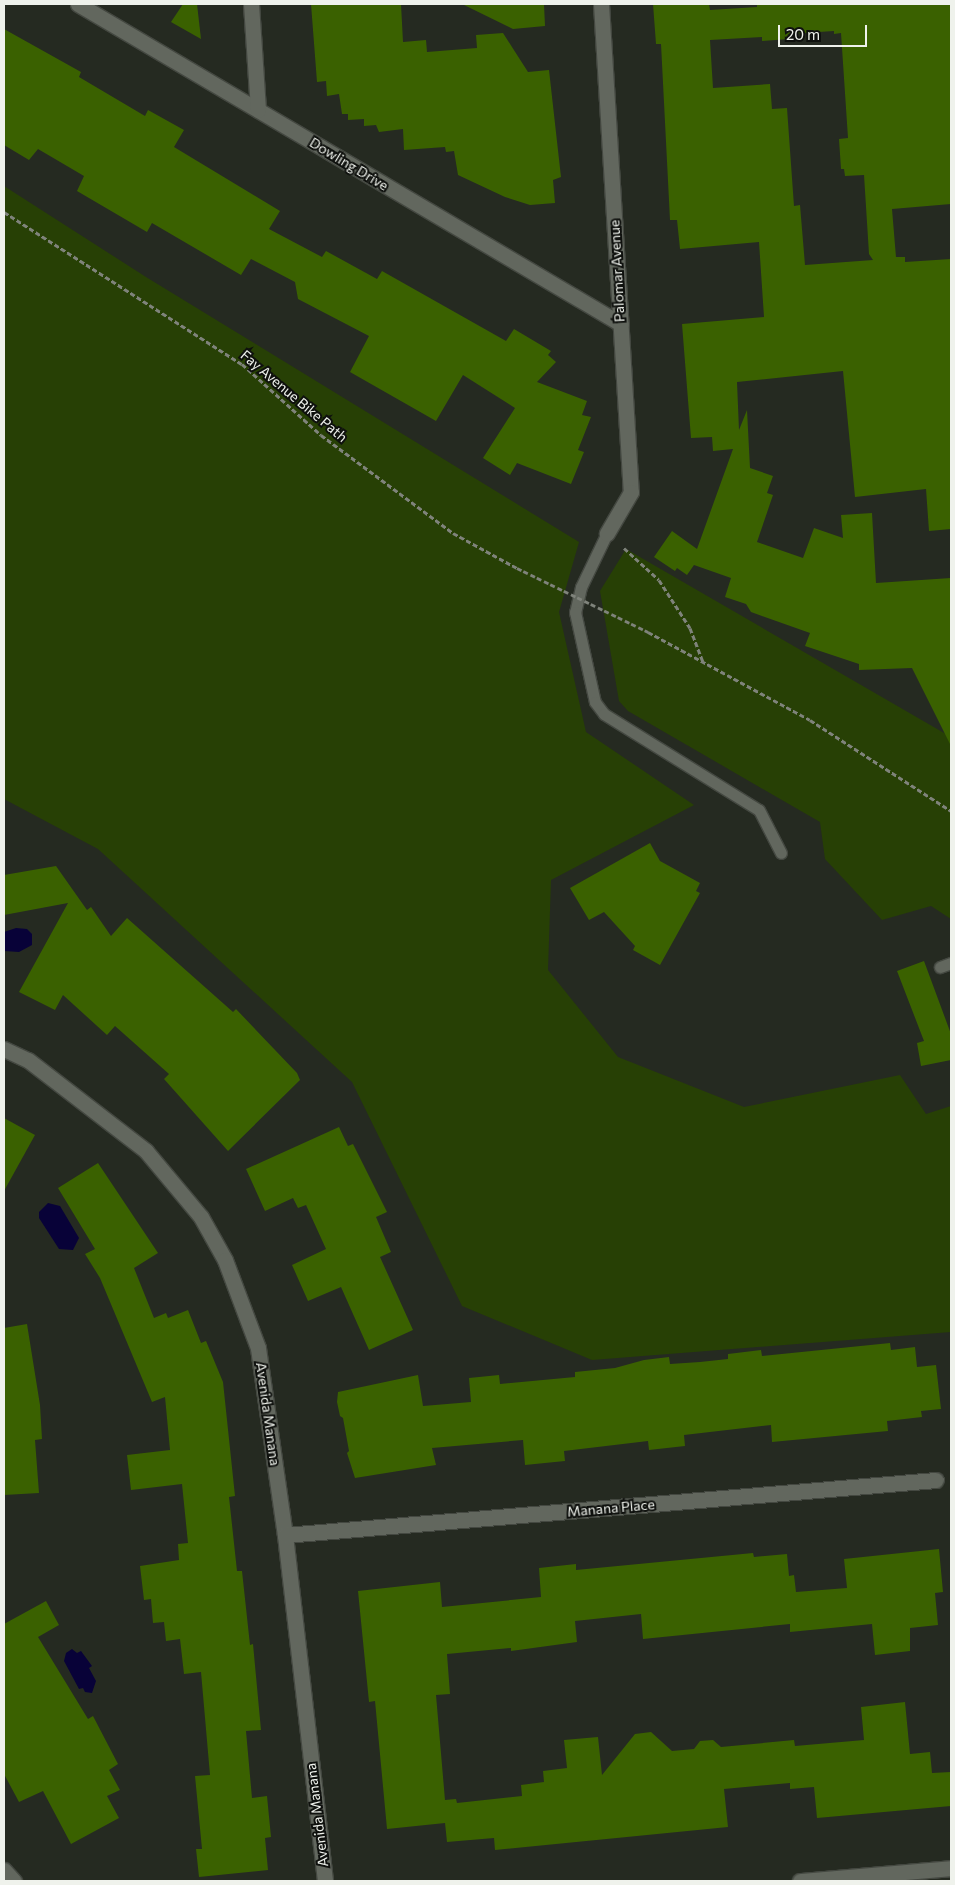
<!DOCTYPE html>
<style>
body{margin:0}
#map{position:relative;width:955px;height:1885px;overflow:hidden;background:#252a21;font-family:Commissioner,sans-serif}
div>[style]{position:absolute}
.green>*{inset:0;background:#274005}
.water>*{inset:0;background:#080238}
.building>*{inset:0;background:#3a6100}
.path>*{height:3px;margin-top:-1.5px;transform-origin:0;background:repeating-linear-gradient(90deg,#7f837b 0 5px,transparent 0 7.5px)}
.roads{filter:drop-shadow(1px 0 #444841) drop-shadow(-1px 0 #444841) drop-shadow(0 1px #444841) drop-shadow(0 -1px #444841)}
.lane>*{height:11px;margin:-5.5px;padding:0 5.5px;transform-origin:5.5px;border-radius:5.5px;background:#62675e}
.street>*{height:15px;margin:-7.5px;padding:0 7.5px;transform-origin:7.5px;border-radius:7.5px;background:#62675e}
.path-bridge>*{height:3px;margin-top:-1.5px;transform-origin:0;background:repeating-linear-gradient(90deg,#7f837b 0 5px,transparent 0 7.5px)}
span{translate:-50% -50%;white-space:nowrap;text-align:center;line-height:1.15;-webkit-text-stroke:4px #0f110e;paint-order:stroke}
.street-label{font-size:14px;color:#eff2ec}
.frame{position:absolute;inset:0;border:5px solid #eff2ec;pointer-events:none}
.scale{position:absolute;left:778px;top:25px;width:89px;height:22px;box-sizing:border-box;border:2px solid #eff2ec;border-top:0;padding-left:6px;font-size:15px;line-height:18px;white-space:nowrap;color:#eff2ec;-webkit-text-stroke:4px #0f110e;paint-order:stroke}
</style>
<div id="map">
<div class="green">
<i style="clip-path:polygon(4px 186px,146px 277px,579px 542px,559px 612px,586px 732px,694px 805px,551px 880px,548px 970px,618px 1057px,744px 1107px,900px 1075px,926px 1114px,951px 1106px,951px 1332px,592px 1360px,462px 1306px,352px 1082px,98px 849px,4px 799px)"></i>
<i style="clip-path:polygon(626px 549px,951px 737px,951px 919px,931px 906px,882px 920px,825px 859px,820px 822px,628px 711px,619px 701px,600px 591px)"></i>
</div>
<div class="water">
<i style="clip-path:polygon(16px 928px,27px 929px,32px 934px,32px 945px,19px 952px,4px 951px,4px 932px)"></i>
<i style="clip-path:polygon(48px 1203px,60px 1206px,79px 1238px,73px 1250px,59px 1249px,39px 1218px,39px 1212px)"></i>
<i style="clip-path:polygon(72px 1649px,77px 1653px,81px 1651px,92px 1666px,89px 1668px,96px 1681px,92px 1693px,85px 1692px,83px 1688px,79px 1689px,64px 1661px,66px 1653px)"></i>
</div>
<div class="building">
<i style="clip-path:polygon(183px 4px,197px 4px,201px 39px,171px 22px)"></i>
<i style="clip-path:polygon(311px 4px,401px 4px,403px 42px,426px 40px,427px 52px,477px 48px,476px 35px,503px 33px,528px 72px,549px 70px,561px 177px,553px 180px,555px 203px,530px 205px,505px 197px,458px 175px,454px 151px,446px 152px,445px 147px,404px 150px,403px 129px,379px 132px,376px 125px,364px 126px,364px 119px,348px 120px,348px 114px,342px 114px,339px 94px,327px 96px,326px 81px,317px 82px)"></i>
<i style="clip-path:polygon(462px 4px,544px 4px,545px 26px,513px 29px)"></i>
<i style="clip-path:polygon(evenodd,653px 4px,709px 4px,710px 10px,757px 7px,757px 4px,951px 4px,951px 204px,892px 209px,896px 257px,905px 257px,905px 262px,951px 259px,951px 529px,929px 531px,926px 489px,855px 497px,843px 371px,737px 382px,739px 430px,747px 410px,750px 468px,773px 476px,767px 493px,773px 495px,757px 542px,803px 558px,814px 528px,843px 538px,841px 515px,872px 513px,876px 583px,951px 578px,951px 746px,912px 668px,859px 670px,859px 664px,805px 646px,810px 633px,751px 612px,746px 604px,725px 597px,731px 578px,694px 565px,687px 575px,677px 568px,675px 571px,654px 557px,672px 531px,697px 549px,733px 449px,713px 451px,712px 437px,691px 438px,682px 324px,764px 317px,759px 242px,680px 249px,677px 220px,670px 220px,661px 44px,656px 44px,653px 4px,834px 31px,834px 34px,841px 33px,848px 138px,839px 139px,841px 169px,844px 169px,845px 176px,864px 175px,869px 254px,873px 260px,805px 265px,800px 205px,794px 206px,787px 108px,772px 109px,770px 84px,713px 88px,710px 40px,762px 37px,762px 41px,789px 39px,788px 34px,834px 31px)"></i>
<i style="clip-path:polygon(4px 29px,81px 72px,79px 77px,145px 116px,148px 110px,184px 130px,174px 147px,280px 211px,269px 229px,322px 257px,326px 251px,377px 279px,382px 271px,506px 341px,514px 329px,551px 351px,548px 355px,556px 362px,537px 382px,587px 401px,582px 415px,591px 417px,578px 450px,584px 452px,571px 484px,517px 463px,510px 475px,483px 458px,515px 408px,463px 375px,436px 421px,350px 372px,369px 336px,298px 299px,295px 282px,251px 259px,241px 275px,152px 223px,147px 232px,77px 191px,84px 176px,38px 149px,29px 160px,4px 145px)"></i>
<i style="clip-path:polygon(650px 843px,660px 861px,700px 883px,696px 891px,700px 893px,660px 965px,633px 950px,635px 946px,604px 912px,589px 920px,570px 888px)"></i>
<i style="clip-path:polygon(56px 866px,87px 910px,91px 907px,111px 936px,127px 918px,233px 1012px,236px 1009px,297px 1073px,300px 1080px,228px 1151px,164px 1079px,169px 1074px,115px 1026px,107px 1035px,63px 995px,55px 1010px,19px 992px,68px 903px,4px 915px,4px 875px)"></i>
<i style="clip-path:polygon(924px 961px,951px 1034px,951px 1060px,921px 1066px,917px 1043px,924px 1041px,897px 971px)"></i>
<i style="clip-path:polygon(4px 1118px,35px 1135px,4px 1191px)"></i>
<i style="clip-path:polygon(339px 1127px,348px 1146px,353px 1144px,387px 1212px,376px 1217px,391px 1252px,380px 1257px,413px 1330px,369px 1350px,341px 1287px,308px 1301px,292px 1265px,326px 1249px,306px 1205px,298px 1208px,293px 1198px,265px 1211px,246px 1169px)"></i>
<i style="clip-path:polygon(98px 1163px,158px 1253px,134px 1268px,154px 1318px,166px 1313px,168px 1318px,188px 1310px,201px 1343px,206px 1341px,223px 1382px,235px 1496px,229px 1497px,237px 1571px,242px 1571px,250px 1645px,253px 1644px,261px 1730px,246px 1731px,252px 1798px,267px 1796px,271px 1837px,265px 1838px,268px 1870px,199px 1877px,196px 1849px,202px 1849px,195px 1776px,210px 1775px,201px 1672px,184px 1674px,180px 1639px,166px 1641px,164px 1622px,153px 1623px,151px 1599px,144px 1600px,140px 1566px,179px 1560px,178px 1544px,188px 1543px,182px 1484px,131px 1490px,127px 1455px,170px 1450px,165px 1397px,152px 1402px,100px 1278px,85px 1254px,95px 1249px,58px 1188px)"></i>
<i style="clip-path:polygon(27px 1324px,40px 1405px,42px 1439px,35px 1440px,39px 1493px,4px 1495px,4px 1328px)"></i>
<i style="clip-path:polygon(890px 1343px,891px 1350px,915px 1347px,917px 1367px,936px 1365px,941px 1409px,921px 1411px,922px 1417px,887px 1421px,888px 1431px,772px 1442px,771px 1425px,684px 1435px,685px 1446px,649px 1450px,648px 1441px,564px 1451px,565px 1461px,525px 1465px,523px 1440px,432px 1448px,436px 1465px,355px 1478px,347px 1453px,349px 1451px,343px 1418px,340px 1416px,337px 1402px,338px 1392px,418px 1375px,423px 1406px,471px 1402px,469px 1378px,499px 1375px,500px 1384px,575px 1377px,575px 1372px,615px 1368px,644px 1360px,669px 1357px,670px 1364px,700px 1362px,728px 1359px,728px 1354px,761px 1350px,762px 1356px)"></i>
<i style="clip-path:polygon(939px 1549px,943px 1592px,935px 1593px,938px 1625px,910px 1628px,910px 1651px,875px 1655px,872px 1624px,790px 1632px,790px 1624px,643px 1639px,641px 1614px,575px 1621px,577px 1642px,511px 1651px,511px 1648px,447px 1654px,450px 1694px,436px 1695px,445px 1800px,456px 1799px,457px 1803px,522px 1796px,521px 1785px,544px 1782px,543px 1771px,567px 1768px,564px 1740px,598px 1737px,602px 1775px,635px 1734px,651px 1732px,672px 1751px,694px 1749px,700px 1741px,713px 1740px,721px 1747px,794px 1740px,795px 1746px,864px 1740px,861px 1707px,905px 1702px,910px 1754px,930px 1752px,932px 1773px,951px 1772px,951px 1806px,817px 1818px,814px 1787px,790px 1789px,790px 1783px,724px 1789px,728px 1827px,495px 1850px,494px 1838px,447px 1842px,445px 1823px,387px 1829px,375px 1701px,369px 1702px,358px 1591px,440px 1582px,442px 1607px,541px 1597px,539px 1568px,576px 1564px,576px 1570px,753px 1553px,754px 1557px,787px 1554px,789px 1576px,794px 1575px,796px 1592px,847px 1588px,844px 1559px)"></i>
<i style="clip-path:polygon(46px 1601px,59px 1625px,38px 1637px,88px 1719px,93px 1716px,118px 1764px,109px 1770px,120px 1790px,107px 1796px,119px 1818px,71px 1844px,43px 1791px,19px 1802px,4px 1774px,4px 1624px)"></i>
</div>
<div class="path">
<i style="left:4px;top:212px;width:282px;rotate:32.6deg"></i>
<i style="left:242px;top:364px;width:106px;rotate:41.9deg"></i>
<i style="left:321px;top:435px;width:164px;rotate:36.6deg"></i>
<i style="left:453px;top:533px;width:73px;rotate:28.7deg"></i>
<i style="left:624px;top:548px;width:47px;rotate:42.4deg"></i>
<i style="left:659px;top:580px;width:57px;rotate:57.1deg"></i>
<i style="left:690px;top:628px;width:36px;rotate:69deg"></i>
<i style="left:648px;top:632px;width:184px;rotate:28.5deg"></i>
<i style="left:810px;top:720px;width:168px;rotate:32.8deg"></i>
</div>
<div class="roads">
<div class="lane">
<i style="left:607px;top:533px;width:60px;rotate:115.7deg"></i>
<i style="left:581px;top:587px;width:26px;rotate:103deg"></i>
<i style="left:575px;top:612px;width:92px;rotate:77.5deg"></i>
<i style="left:595px;top:702px;width:15px;rotate:53deg"></i>
<i style="left:604px;top:714px;width:182px;rotate:31.8deg"></i>
<i style="left:759px;top:810px;width:48px;rotate:62.9deg"></i>
<i style="left:940px;top:967px;width:12px;rotate:-20deg"></i>
</div>
<div class="street">
<i style="left:78px;top:4px;width:630px;rotate:30.51deg"></i>
<i style="left:251px;top:4px;width:106px;rotate:86.2deg"></i>
<i style="left:601px;top:4px;width:489px;rotate:86.5deg"></i>
<i style="left:631px;top:492px;width:48px;rotate:120.3deg"></i>
<i style="left:4px;top:1049px;width:26px;rotate:25deg"></i>
<i style="left:28px;top:1060px;width:149px;rotate:37.6deg"></i>
<i style="left:146px;top:1151px;width:86px;rotate:50.2deg"></i>
<i style="left:201px;top:1217px;width:49px;rotate:60.8deg"></i>
<i style="left:225px;top:1260px;width:94px;rotate:69.4deg"></i>
<i style="left:258px;top:1348px;width:189px;rotate:81.8deg"></i>
<i style="left:285px;top:1535px;width:348px;rotate:83.4deg"></i>
<i style="left:285px;top:1535px;width:653px;rotate:-4.83deg"></i>
<i style="left:4px;top:1870px;width:15px;rotate:48deg"></i>
<i style="left:800px;top:1881px;width:152px;rotate:-4.9deg"></i>
</div>
</div>
<div class="path-bridge">
<i style="left:517px;top:568px;width:146px;rotate:26deg"></i>
</div>
<div class="street-label">
<span style="left:349px;top:164px;rotate:31deg">Dowling Drive</span>
<span style="left:617px;top:271px;rotate:-93deg">Palomar Avenue</span>
<span style="left:294px;top:396px;rotate:40deg">Fay Avenue Bike Path</span>
<span style="left:268px;top:1414px;rotate:82deg">Avenida Manana</span>
<span style="left:611px;top:1508px;rotate:-5deg">Manana Place</span>
<span style="left:317px;top:1815px;rotate:-97deg">Avenida Manana</span>
</div>
<div class="frame"></div>
<div class="scale">20 m</div>
</div>
